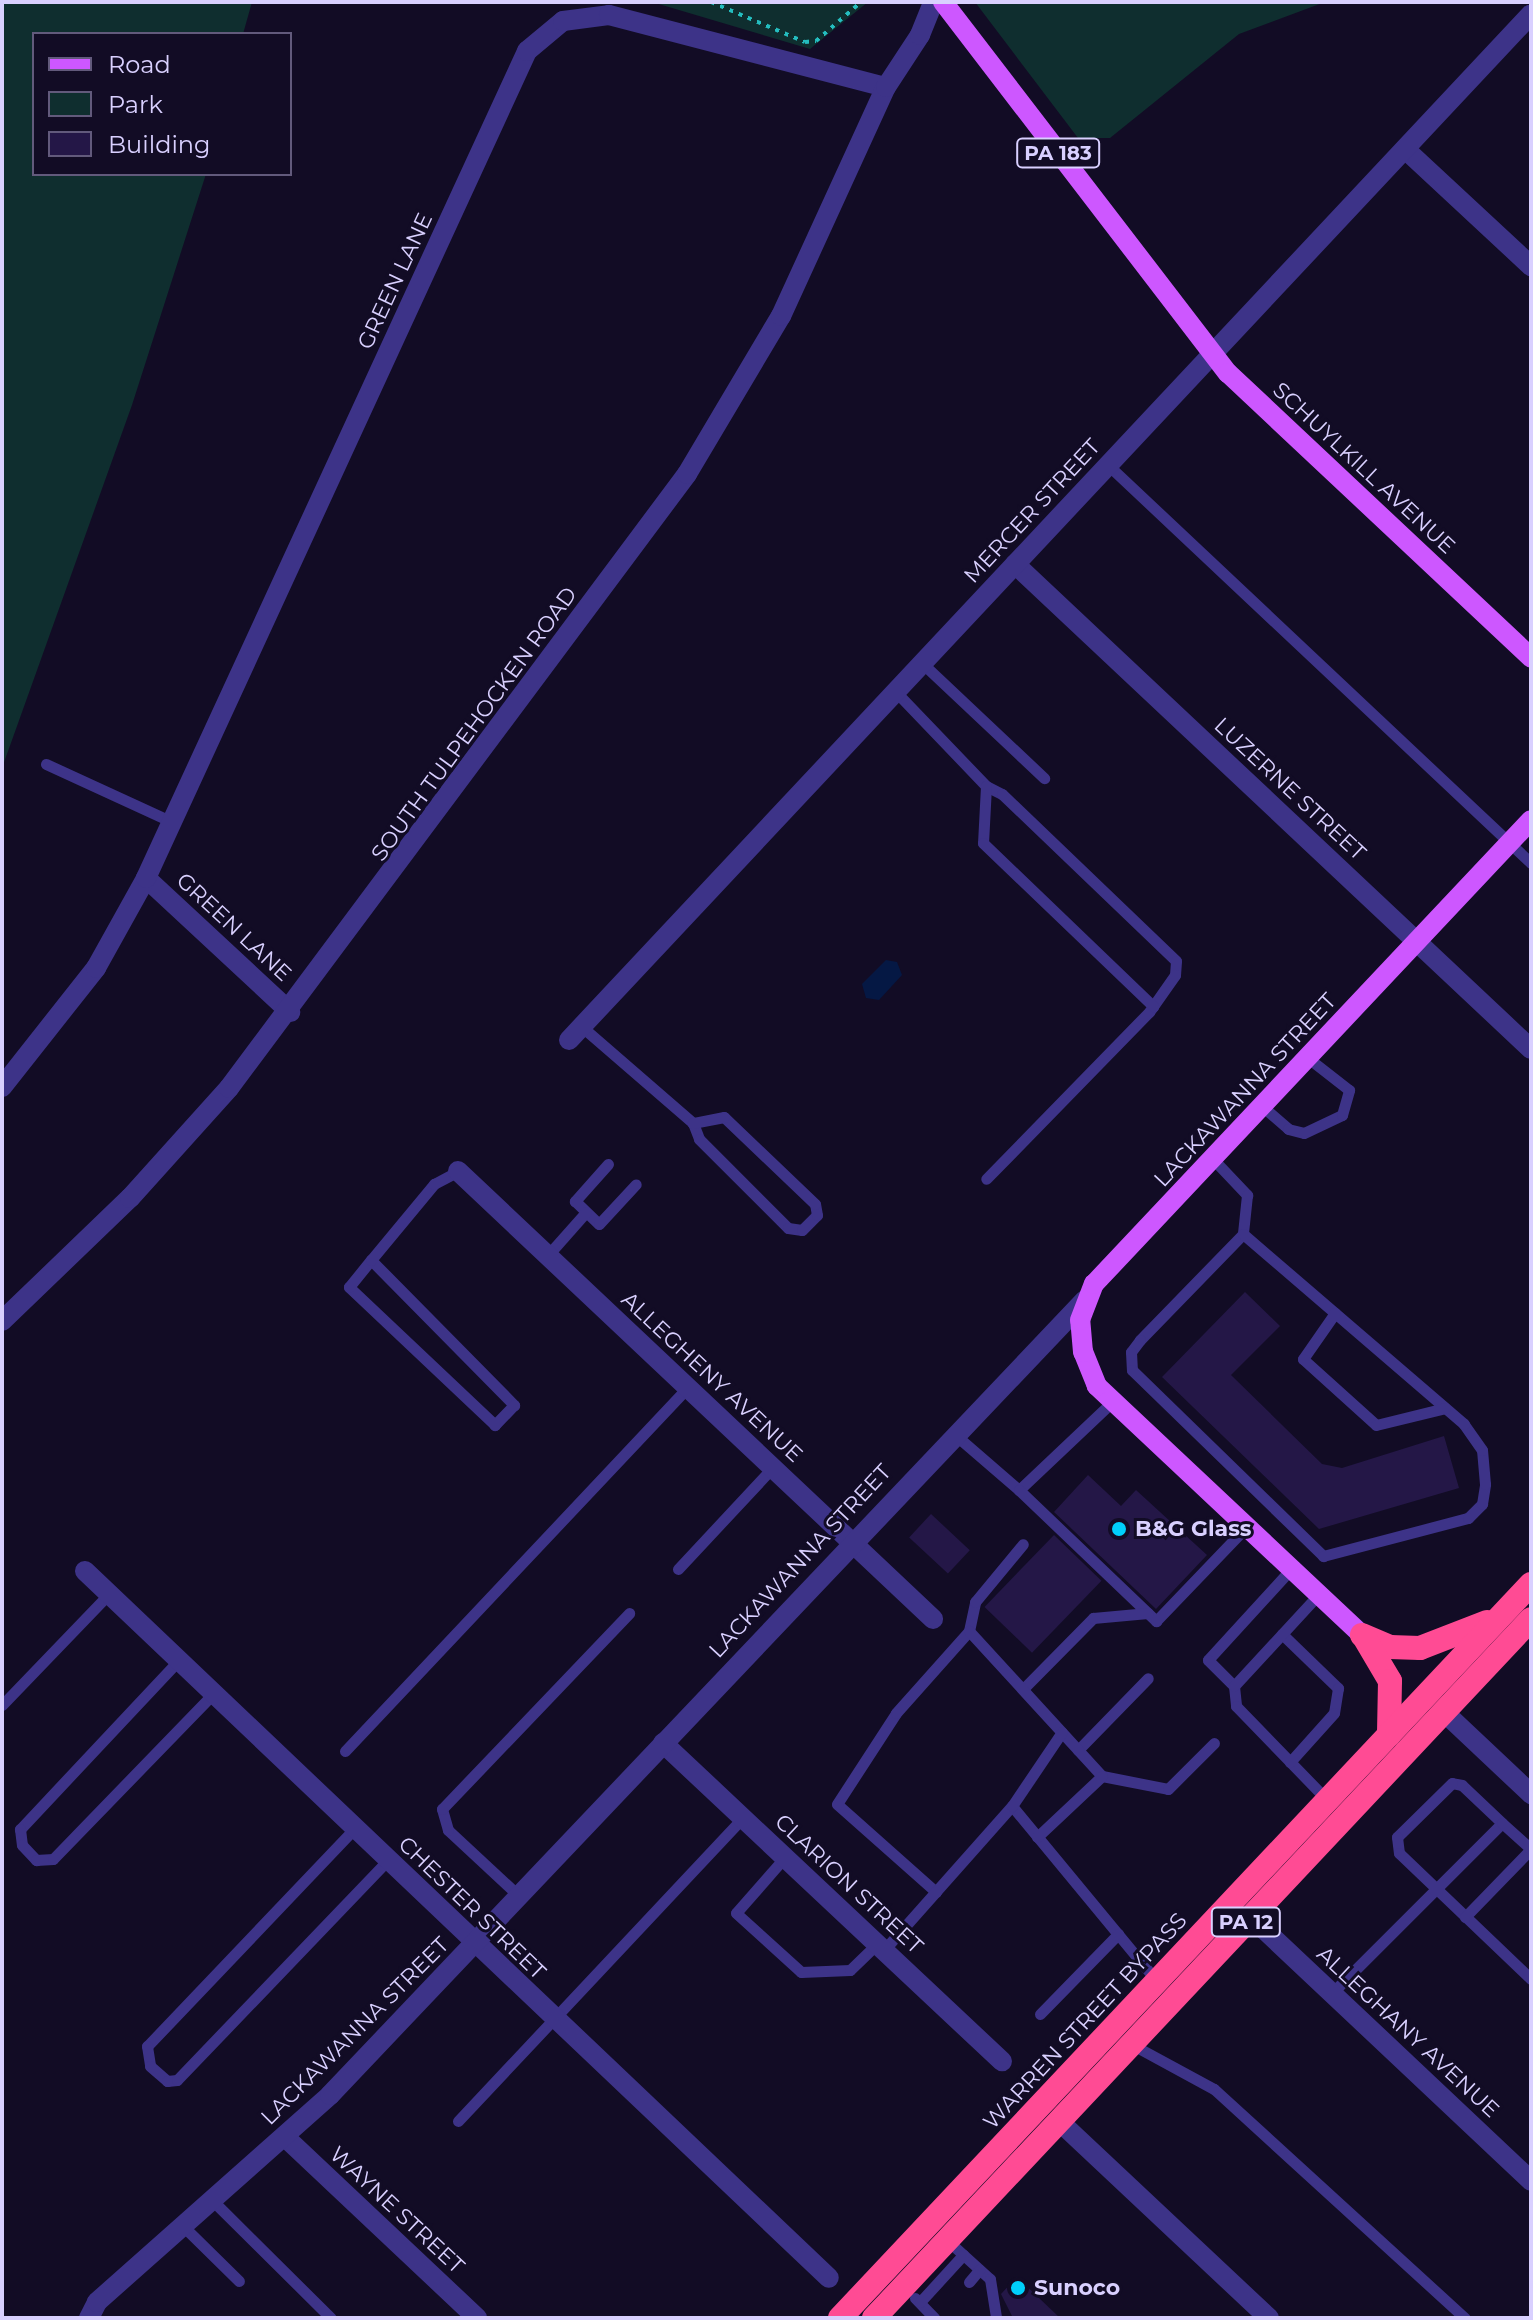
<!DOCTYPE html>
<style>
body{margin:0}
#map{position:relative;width:1533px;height:2320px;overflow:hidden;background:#120c25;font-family:Montserrat,sans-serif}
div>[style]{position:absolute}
.green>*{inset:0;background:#0f2e2f}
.water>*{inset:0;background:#051844}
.building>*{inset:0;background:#241747;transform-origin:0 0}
.path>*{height:4px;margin-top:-2px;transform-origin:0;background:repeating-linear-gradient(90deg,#24bdbf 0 4px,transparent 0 10px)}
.lane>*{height:11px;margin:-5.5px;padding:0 5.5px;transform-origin:5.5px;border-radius:5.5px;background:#3d3388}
.street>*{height:20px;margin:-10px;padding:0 10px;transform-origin:10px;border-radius:10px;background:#3d3388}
.primary>*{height:20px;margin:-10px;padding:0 10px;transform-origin:10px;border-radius:10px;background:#cd57ff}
.highway>*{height:24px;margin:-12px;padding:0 12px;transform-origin:12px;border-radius:12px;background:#ff4b94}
.dots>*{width:22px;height:22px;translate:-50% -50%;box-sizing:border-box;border:4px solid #120c25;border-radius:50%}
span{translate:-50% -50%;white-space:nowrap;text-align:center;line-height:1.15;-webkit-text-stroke:6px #120c25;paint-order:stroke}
.shield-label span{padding:2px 6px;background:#120c25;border:2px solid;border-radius:6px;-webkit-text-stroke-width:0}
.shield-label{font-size:20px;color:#d9d0ff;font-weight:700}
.street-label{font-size:22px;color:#d9d0ff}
.poi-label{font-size:22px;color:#d9d0ff;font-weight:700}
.left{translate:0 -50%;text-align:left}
.frame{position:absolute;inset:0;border:4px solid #d9d0ff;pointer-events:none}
.legend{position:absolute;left:32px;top:32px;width:260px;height:144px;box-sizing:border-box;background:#120c25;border:2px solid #625a7c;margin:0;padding:10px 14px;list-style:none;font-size:24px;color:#d9d0ff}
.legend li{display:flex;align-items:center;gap:16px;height:40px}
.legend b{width:40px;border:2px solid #625a7c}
</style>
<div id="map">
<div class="green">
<i style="clip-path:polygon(2px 2px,252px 2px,243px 34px,34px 34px,34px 174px,206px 174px,132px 405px,2px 768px)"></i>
<i style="clip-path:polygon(652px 2px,868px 2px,810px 49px)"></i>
<i style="clip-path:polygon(975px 2px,1325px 2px,1239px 34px,1110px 138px,1078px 138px)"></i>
</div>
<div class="water">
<i style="clip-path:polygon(886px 960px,897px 962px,902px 975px,879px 1000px,866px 998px,862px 984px)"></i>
</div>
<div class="building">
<i style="clip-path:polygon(1245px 1292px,1280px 1326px,1231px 1375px,1322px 1464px,1342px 1468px,1444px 1436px,1459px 1488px,1319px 1529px,1162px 1377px)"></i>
<i style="clip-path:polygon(1088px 1475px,1121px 1506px,1136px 1490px,1207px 1555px,1156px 1609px,1054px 1512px)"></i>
<i style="left:931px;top:1514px;width:53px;height:32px;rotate:43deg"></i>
<i style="left:1054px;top:1535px;width:66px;height:100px;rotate:44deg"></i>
<i style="clip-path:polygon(1017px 2277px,1060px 2318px,1013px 2318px,1001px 2294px)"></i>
</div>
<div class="path">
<i style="left:687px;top:2px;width:24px"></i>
<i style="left:711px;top:2px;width:102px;rotate:23.1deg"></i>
<i style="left:805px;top:42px;width:11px;rotate:-5deg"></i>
<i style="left:816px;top:41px;width:60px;rotate:-40.9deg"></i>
</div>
<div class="lane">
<i style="left:1108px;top:465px;width:581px;rotate:43.26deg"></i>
<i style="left:922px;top:663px;width:168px;rotate:43.3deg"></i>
<i style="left:896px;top:692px;width:130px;rotate:46.2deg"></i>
<i style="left:986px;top:786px;width:18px;rotate:27deg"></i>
<i style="left:1002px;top:794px;width:241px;rotate:43.8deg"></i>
<i style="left:1176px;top:961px;width:14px;rotate:94deg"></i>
<i style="left:1175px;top:975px;width:45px;rotate:125.1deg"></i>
<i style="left:1149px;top:1012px;width:233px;rotate:134.3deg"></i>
<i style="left:46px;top:764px;width:139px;rotate:24.7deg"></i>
<i style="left:986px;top:786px;width:57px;rotate:93deg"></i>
<i style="left:983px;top:843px;width:236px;rotate:43.8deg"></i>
<i style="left:581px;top:1026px;width:148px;rotate:40.9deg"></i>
<i style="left:693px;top:1123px;width:17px;rotate:69deg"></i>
<i style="left:699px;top:1139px;width:126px;rotate:45deg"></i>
<i style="left:788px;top:1228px;width:14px;rotate:8deg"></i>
<i style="left:802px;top:1230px;width:21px;rotate:-45deg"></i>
<i style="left:817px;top:1215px;width:11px;rotate:-100deg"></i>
<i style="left:815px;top:1204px;width:126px;rotate:-136.3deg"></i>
<i style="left:724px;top:1117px;width:32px;rotate:169deg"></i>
<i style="left:1262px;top:1106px;width:35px;rotate:41deg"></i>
<i style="left:1288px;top:1129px;width:16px;rotate:14deg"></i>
<i style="left:1304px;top:1133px;width:42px;rotate:-25.3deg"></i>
<i style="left:1342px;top:1115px;width:26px;rotate:-74deg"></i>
<i style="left:1349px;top:1090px;width:52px;rotate:-142deg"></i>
<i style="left:1213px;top:1159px;width:50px;rotate:46.6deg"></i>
<i style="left:1247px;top:1195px;width:39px;rotate:96deg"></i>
<i style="left:1243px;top:1234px;width:148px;rotate:134.2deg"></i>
<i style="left:1140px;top:1340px;width:15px;rotate:127deg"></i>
<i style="left:1131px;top:1352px;width:18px;rotate:87deg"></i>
<i style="left:1132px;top:1370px;width:267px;rotate:44.2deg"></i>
<i style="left:1323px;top:1556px;width:150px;rotate:-14.7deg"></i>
<i style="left:1468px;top:1518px;width:20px;rotate:-45deg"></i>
<i style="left:1482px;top:1504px;width:20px;rotate:-81deg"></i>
<i style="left:1485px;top:1484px;width:34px;rotate:-95deg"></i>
<i style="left:1482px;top:1450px;width:32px;rotate:-125deg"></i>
<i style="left:1464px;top:1424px;width:291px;rotate:-139.3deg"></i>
<i style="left:608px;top:1164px;width:50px;rotate:131.7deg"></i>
<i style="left:575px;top:1201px;width:33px;rotate:44deg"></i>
<i style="left:599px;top:1224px;width:54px;rotate:-47.2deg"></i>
<i style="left:548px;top:1255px;width:57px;rotate:-48.5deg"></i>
<i style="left:371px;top:1260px;width:204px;rotate:45.4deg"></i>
<i style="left:514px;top:1405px;width:28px;rotate:134deg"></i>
<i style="left:495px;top:1425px;width:201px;rotate:-136.6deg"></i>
<i style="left:349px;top:1287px;width:35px;rotate:-51deg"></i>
<i style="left:371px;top:1260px;width:99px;rotate:-50.3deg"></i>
<i style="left:434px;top:1184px;width:27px;rotate:-28deg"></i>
<i style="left:1335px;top:1313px;width:56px;rotate:124.8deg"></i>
<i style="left:1303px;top:1359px;width:98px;rotate:42.1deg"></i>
<i style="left:1376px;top:1425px;width:71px;rotate:-13.8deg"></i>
<i style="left:953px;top:1433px;width:87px;rotate:40.8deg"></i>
<i style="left:1019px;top:1490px;width:128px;rotate:-43.4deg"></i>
<i style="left:1019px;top:1490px;width:190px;rotate:43.7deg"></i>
<i style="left:1156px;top:1621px;width:130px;rotate:-46.2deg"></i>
<i style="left:678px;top:1569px;width:139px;rotate:-47deg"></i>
<i style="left:1291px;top:1569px;width:123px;rotate:132.4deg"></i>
<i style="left:1208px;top:1660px;width:37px;rotate:45deg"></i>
<i style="left:1234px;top:1686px;width:20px;rotate:84deg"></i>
<i style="left:1236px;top:1706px;width:131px;rotate:45.9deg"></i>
<i style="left:969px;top:1631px;width:30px;rotate:-78deg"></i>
<i style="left:975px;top:1602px;width:75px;rotate:-50.4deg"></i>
<i style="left:1282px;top:1634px;width:78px;rotate:44deg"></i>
<i style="left:1338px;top:1688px;width:25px;rotate:99deg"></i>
<i style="left:1334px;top:1713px;width:66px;rotate:131.9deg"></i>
<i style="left:178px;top:1661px;width:231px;rotate:133.2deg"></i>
<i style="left:20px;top:1829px;width:16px;rotate:83deg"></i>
<i style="left:22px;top:1845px;width:21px;rotate:47deg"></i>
<i style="left:36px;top:1860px;width:17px;rotate:-3deg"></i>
<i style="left:53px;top:1859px;width:230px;rotate:-45.9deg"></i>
<i style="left:1234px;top:1686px;width:124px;rotate:-47.3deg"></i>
<i style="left:1023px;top:1689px;width:100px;rotate:-45.4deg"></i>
<i style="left:1093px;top:1618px;width:55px;rotate:-5.2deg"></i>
<i style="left:2px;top:1705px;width:154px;rotate:-46.1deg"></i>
<i style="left:1078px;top:1750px;width:100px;rotate:-45.8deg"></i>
<i style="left:345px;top:1751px;width:500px;rotate:-46.7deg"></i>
<i style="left:1102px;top:1776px;width:67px;rotate:11.1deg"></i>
<i style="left:1168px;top:1789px;width:65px;rotate:-45deg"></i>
<i style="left:1012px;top:1806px;width:227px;rotate:50.4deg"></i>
<i style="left:1502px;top:1823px;width:55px;rotate:-136.5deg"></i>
<i style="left:1462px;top:1785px;width:10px;rotate:-169deg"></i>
<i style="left:1452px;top:1783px;width:77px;rotate:135.5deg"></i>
<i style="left:1397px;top:1837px;width:16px;rotate:83deg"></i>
<i style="left:1399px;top:1853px;width:182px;rotate:43.7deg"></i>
<i style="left:354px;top:1829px;width:300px;rotate:133.6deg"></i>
<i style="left:147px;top:2046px;width:20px;rotate:81deg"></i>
<i style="left:150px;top:2066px;width:23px;rotate:41deg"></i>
<i style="left:167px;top:2081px;width:10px;rotate:-6deg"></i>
<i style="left:177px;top:2080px;width:303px;rotate:-46.2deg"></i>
<i style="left:785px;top:1857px;width:74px;rotate:131.2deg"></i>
<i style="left:736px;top:1913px;width:88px;rotate:42.2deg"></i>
<i style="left:801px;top:1972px;width:49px;rotate:-2.3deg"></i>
<i style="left:850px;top:1970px;width:37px;rotate:-44deg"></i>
<i style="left:936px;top:1892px;width:132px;rotate:-138.4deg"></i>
<i style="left:837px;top:1804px;width:108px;rotate:-57deg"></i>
<i style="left:896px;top:1713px;width:110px;rotate:-48.3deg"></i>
<i style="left:969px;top:1631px;width:197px;rotate:47.5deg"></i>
<i style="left:1102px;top:1776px;width:89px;rotate:136.8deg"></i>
<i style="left:519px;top:1896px;width:97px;rotate:-137.1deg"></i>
<i style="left:448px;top:1830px;width:22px;rotate:-106deg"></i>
<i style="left:442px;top:1809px;width:271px;rotate:-46.3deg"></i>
<i style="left:1465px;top:1917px;width:93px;rotate:-45.9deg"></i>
<i style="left:884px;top:1950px;width:193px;rotate:-48.4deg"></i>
<i style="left:1012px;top:1806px;width:89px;rotate:-56deg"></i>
<i style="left:1332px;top:1993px;width:240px;rotate:-45deg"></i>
<i style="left:1502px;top:1823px;width:39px;rotate:42deg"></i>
<i style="left:1040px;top:2014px;width:112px;rotate:-45.7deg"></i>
<i style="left:1131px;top:2044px;width:94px;rotate:28.5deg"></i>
<i style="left:1214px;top:2089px;width:340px;rotate:42.4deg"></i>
<i style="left:458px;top:2121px;width:417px;rotate:-46.8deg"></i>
<i style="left:213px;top:2201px;width:166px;rotate:44.8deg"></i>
<i style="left:184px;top:2227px;width:77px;rotate:44.5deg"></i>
<i style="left:947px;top:2240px;width:58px;rotate:42.2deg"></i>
<i style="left:990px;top:2279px;width:39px;rotate:81deg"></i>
<i style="left:969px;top:2282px;width:16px;rotate:-50deg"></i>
<i style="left:915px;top:2298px;width:28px;rotate:46deg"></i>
<i style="left:920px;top:2302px;width:64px;rotate:-47.5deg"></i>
</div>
<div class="street">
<i style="left:1405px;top:149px;width:172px;rotate:42.9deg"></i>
<i style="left:1015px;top:564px;width:708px;rotate:43.23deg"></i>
<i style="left:146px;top:878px;width:197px;rotate:42.9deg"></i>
<i style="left:569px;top:1040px;width:1406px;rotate:-46.84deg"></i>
<i style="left:2px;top:1087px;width:152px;rotate:-51.7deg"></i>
<i style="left:96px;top:968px;width:103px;rotate:-60.9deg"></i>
<i style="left:146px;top:878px;width:911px;rotate:-65.26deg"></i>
<i style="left:527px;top:51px;width:47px;rotate:-39.8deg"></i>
<i style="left:563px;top:21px;width:46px;rotate:-7.4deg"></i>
<i style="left:609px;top:15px;width:286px;rotate:14.6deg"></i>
<i style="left:458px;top:1171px;width:653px;rotate:43.32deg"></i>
<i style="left:2px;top:1321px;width:178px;rotate:-43.9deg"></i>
<i style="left:130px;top:1198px;width:148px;rotate:-48deg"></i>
<i style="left:229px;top:1088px;width:766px;rotate:-53.28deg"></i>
<i style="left:687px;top:474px;width:184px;rotate:-59.3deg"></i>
<i style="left:781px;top:316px;width:252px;rotate:-65.4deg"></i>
<i style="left:886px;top:87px;width:62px;rotate:-56.8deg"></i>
<i style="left:920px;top:35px;width:35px;rotate:-68deg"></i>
<i style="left:85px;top:1571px;width:1026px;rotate:43.54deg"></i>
<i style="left:1444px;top:1712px;width:120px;rotate:43.3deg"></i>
<i style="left:663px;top:1743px;width:465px;rotate:43.2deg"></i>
<i style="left:1251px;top:1917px;width:385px;rotate:43.3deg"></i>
<i style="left:1059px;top:2121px;width:288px;rotate:43.2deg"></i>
<i style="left:285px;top:2137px;width:264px;rotate:43.3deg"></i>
<i style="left:89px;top:2318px;width:18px;rotate:-63deg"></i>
<i style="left:97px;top:2302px;width:312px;rotate:-41.6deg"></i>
<i style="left:330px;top:2095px;width:1096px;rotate:-46.48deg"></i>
</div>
<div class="primary">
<i style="left:943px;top:2px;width:468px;rotate:52.5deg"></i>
<i style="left:1228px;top:373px;width:416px;rotate:43.2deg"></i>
<i style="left:1362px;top:1635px;width:364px;rotate:-136.8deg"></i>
<i style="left:1097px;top:1386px;width:37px;rotate:-112deg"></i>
<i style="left:1083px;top:1352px;width:32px;rotate:-95deg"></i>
<i style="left:1080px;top:1320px;width:39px;rotate:-69deg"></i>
<i style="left:1094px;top:1284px;width:637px;rotate:-46.72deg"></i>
</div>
<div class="highway">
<i style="left:1362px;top:1635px;width:30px;rotate:23deg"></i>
<i style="left:1390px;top:1647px;width:30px;rotate:2deg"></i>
<i style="left:1420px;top:1648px;width:72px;rotate:-21.2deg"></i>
<i style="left:1364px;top:1637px;width:51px;rotate:59.4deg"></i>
<i style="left:1390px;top:1681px;width:54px;rotate:91.1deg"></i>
<i style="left:840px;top:2318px;width:1008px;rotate:-46.73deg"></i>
<i style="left:874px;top:2318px;width:959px;rotate:-46.77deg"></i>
</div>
<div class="dots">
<i style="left:1119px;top:1529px;background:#00cffb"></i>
<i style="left:1018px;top:2288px;background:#00cffb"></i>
</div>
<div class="shield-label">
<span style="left:1058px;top:153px">PA 183</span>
<span style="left:1246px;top:1922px">PA 12</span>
</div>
<div class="street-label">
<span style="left:395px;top:281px;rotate:-65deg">GREEN LANE</span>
<span style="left:1364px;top:468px;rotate:43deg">SCHUYLKILL AVENUE</span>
<span style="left:1032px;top:511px;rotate:-47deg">MERCER STREET</span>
<span style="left:474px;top:724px;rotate:-54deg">SOUTH TULPEHOCKEN ROAD</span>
<span style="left:1290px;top:789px;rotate:43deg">LUZERNE STREET</span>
<span style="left:234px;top:927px;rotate:43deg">GREEN LANE</span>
<span style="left:1245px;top:1090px;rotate:-47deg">LACKAWANNA STREET</span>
<span style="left:712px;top:1377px;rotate:43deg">ALLEGHENY AVENUE</span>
<span style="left:800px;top:1561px;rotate:-47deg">LACKAWANNA STREET</span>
<span style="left:849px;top:1884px;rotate:43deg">CLARION STREET</span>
<span style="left:472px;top:1908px;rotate:44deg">CHESTER STREET</span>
<span style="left:1085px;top:2021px;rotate:-47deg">WARREN STREET BYPASS</span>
<span style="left:355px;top:2031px;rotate:-45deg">LACKAWANNA STREET</span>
<span style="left:1408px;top:2032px;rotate:43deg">ALLEGHANY AVENUE</span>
<span style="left:397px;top:2210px;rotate:43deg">WAYNE STREET</span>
</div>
<div class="poi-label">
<span class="left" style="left:1135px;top:1529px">B&amp;G Glass</span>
<span class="left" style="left:1034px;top:2288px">Sunoco</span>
</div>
<div class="frame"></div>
<ul class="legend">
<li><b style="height:10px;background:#cd57ff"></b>Road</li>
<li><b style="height:22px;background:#0f2e2f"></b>Park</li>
<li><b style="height:22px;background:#241747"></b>Building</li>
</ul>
</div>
